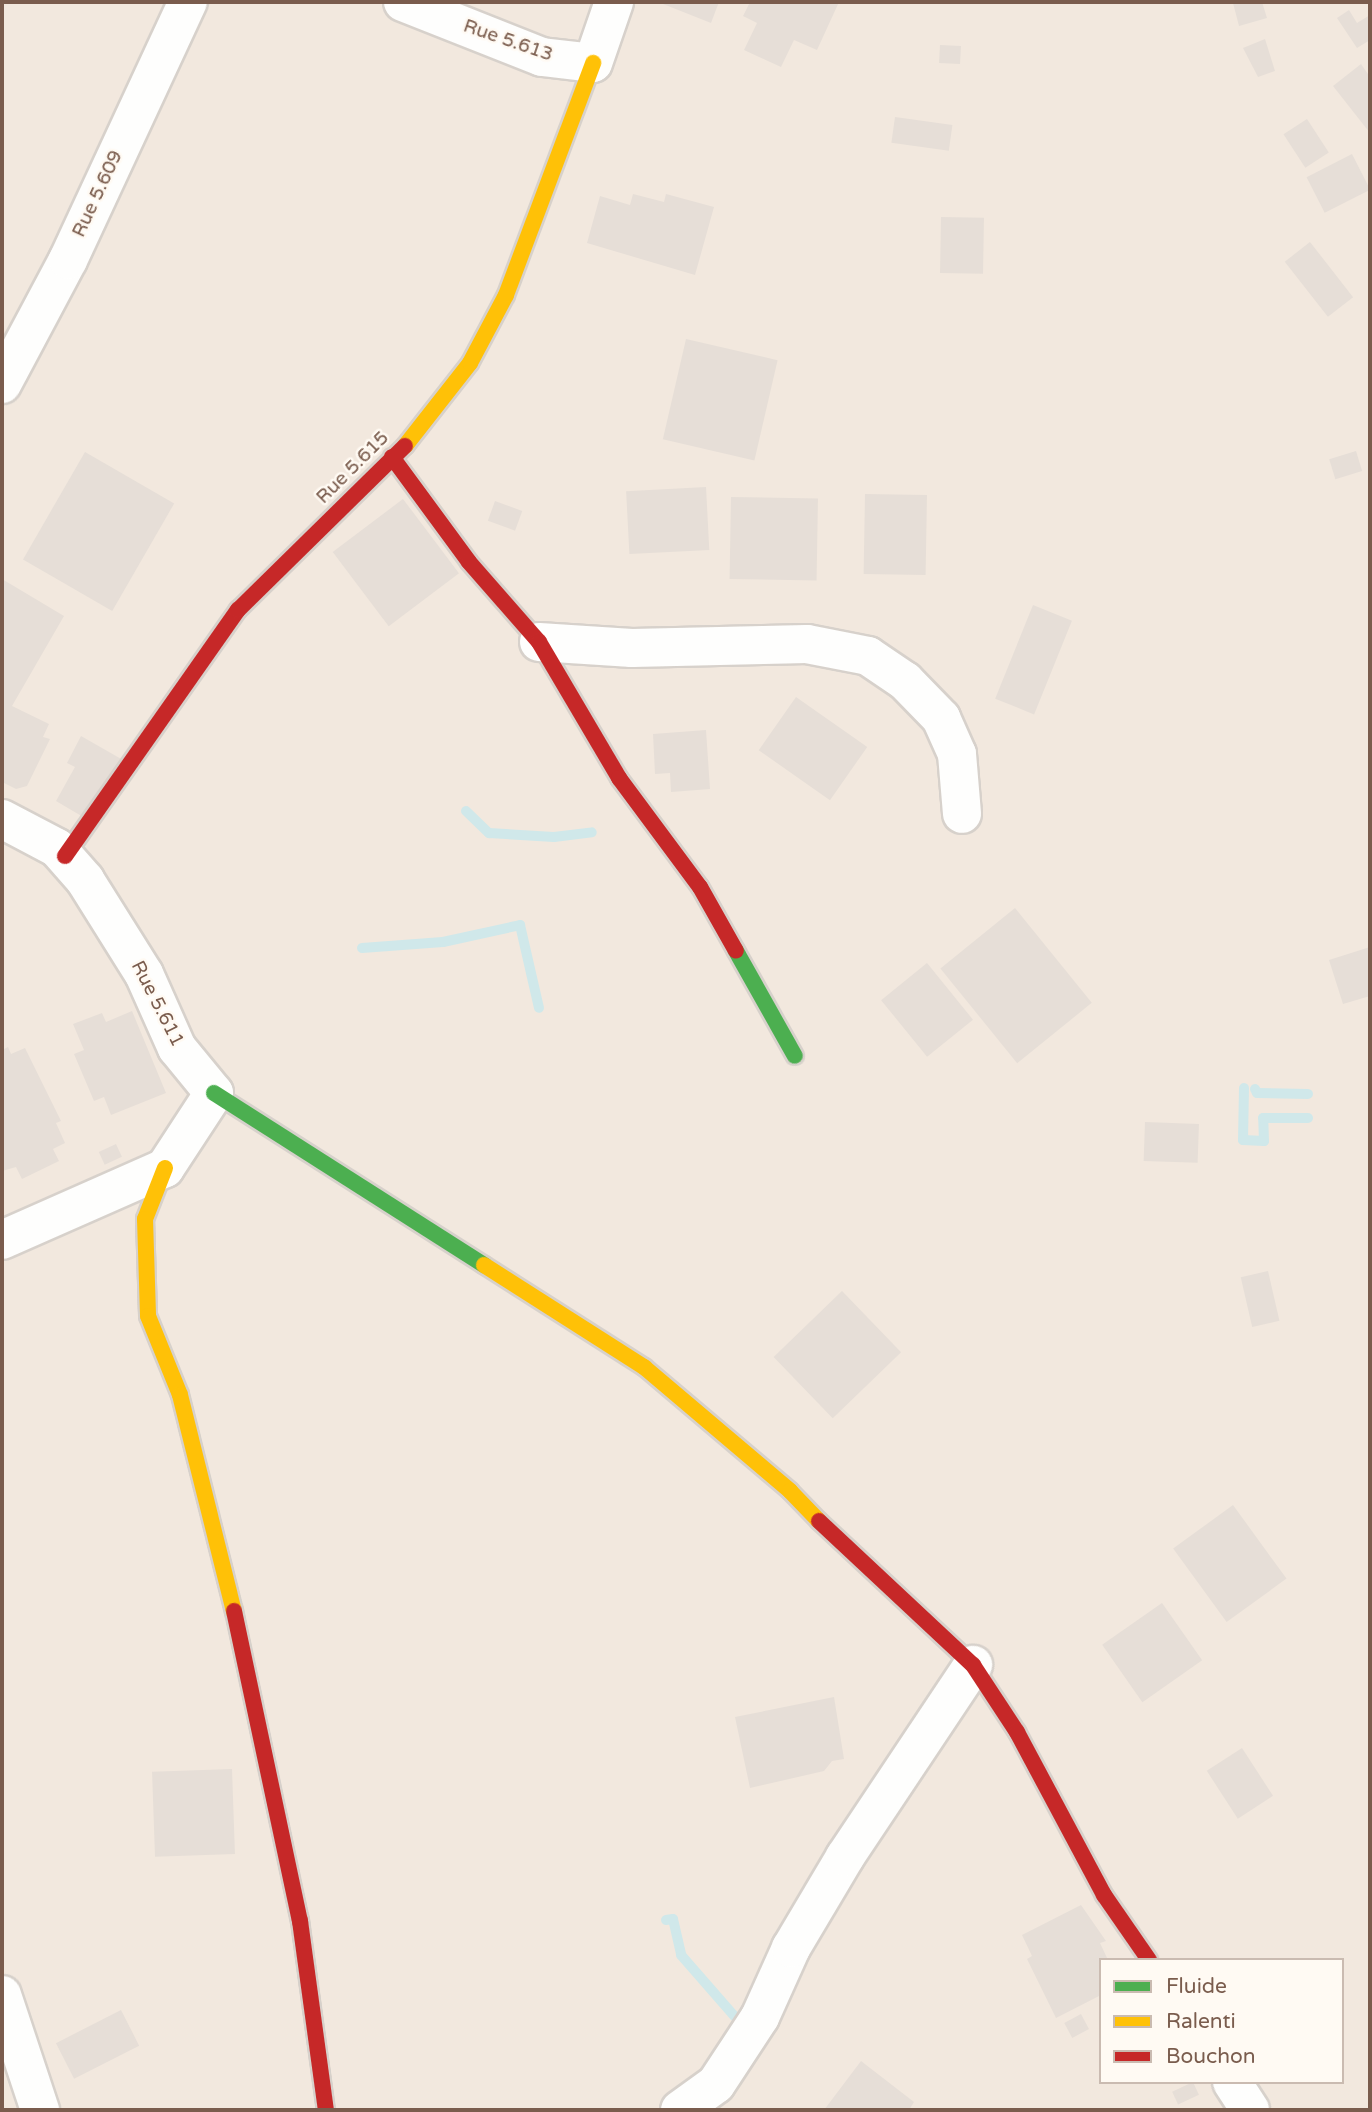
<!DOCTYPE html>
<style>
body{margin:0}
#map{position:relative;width:1372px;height:2112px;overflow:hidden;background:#f9f5f0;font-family:"Varela Round",sans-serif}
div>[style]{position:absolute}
.residential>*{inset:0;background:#f2e8de}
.stream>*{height:10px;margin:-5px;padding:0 5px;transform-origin:5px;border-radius:5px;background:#d0e8ea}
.building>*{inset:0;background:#e6ded7;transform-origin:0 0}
.roads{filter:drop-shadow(2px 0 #d7d1cb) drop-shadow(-2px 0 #d7d1cb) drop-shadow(0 2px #d7d1cb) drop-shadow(0 -2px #d7d1cb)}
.street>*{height:38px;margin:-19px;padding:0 19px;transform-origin:19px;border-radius:19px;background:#fefefd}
.fast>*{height:16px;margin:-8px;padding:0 8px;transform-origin:8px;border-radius:8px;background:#4caf50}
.slow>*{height:16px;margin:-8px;padding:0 8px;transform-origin:8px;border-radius:8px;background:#ffc107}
.jam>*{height:16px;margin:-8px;padding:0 8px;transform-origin:8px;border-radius:8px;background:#c62828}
span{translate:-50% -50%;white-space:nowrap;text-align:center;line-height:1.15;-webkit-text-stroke:5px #fffaf3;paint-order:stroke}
.street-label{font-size:19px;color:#7a5c4d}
.frame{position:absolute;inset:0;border:4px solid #7a5c4d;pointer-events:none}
.legend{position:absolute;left:1099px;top:1958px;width:245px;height:126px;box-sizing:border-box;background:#fffaf3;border:2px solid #cabbb1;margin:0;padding:9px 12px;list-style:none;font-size:21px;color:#7a5c4d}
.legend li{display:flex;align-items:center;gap:14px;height:35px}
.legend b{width:35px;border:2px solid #cabbb1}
</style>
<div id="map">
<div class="residential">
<i style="clip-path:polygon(evenodd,2px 2px,1370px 2px,1370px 2110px,2px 2110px,2px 2px,1101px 1960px,1342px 1960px,1342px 2082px,1101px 2082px,1101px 1960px)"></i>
</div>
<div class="stream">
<i style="left:466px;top:811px;width:32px;rotate:44deg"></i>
<i style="left:489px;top:833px;width:65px;rotate:3.5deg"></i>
<i style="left:554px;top:837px;width:38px;rotate:-7deg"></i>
<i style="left:362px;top:948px;width:81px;rotate:-4.2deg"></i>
<i style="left:443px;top:942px;width:79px;rotate:-12.4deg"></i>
<i style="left:520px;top:925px;width:85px;rotate:77.1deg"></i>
<i style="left:1244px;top:1088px;width:52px;rotate:91.1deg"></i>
<i style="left:1243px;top:1140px;width:21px;rotate:3deg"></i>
<i style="left:1264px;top:1141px;width:23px;rotate:-92deg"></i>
<i style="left:1263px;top:1118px;width:45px"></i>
<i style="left:1255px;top:1089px;width:4px;rotate:63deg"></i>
<i style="left:1257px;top:1093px;width:51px;rotate:1.1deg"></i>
<i style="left:666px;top:1920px;width:7px;rotate:-8deg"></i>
<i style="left:673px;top:1919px;width:37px;rotate:77deg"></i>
<i style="left:681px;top:1955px;width:82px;rotate:48.9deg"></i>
</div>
<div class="building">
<i style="clip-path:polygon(658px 2px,719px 2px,711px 23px)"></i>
<i style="clip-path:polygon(750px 2px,839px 2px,817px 50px,794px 40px,781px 67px,744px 50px,757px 23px,743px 16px)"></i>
<i style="clip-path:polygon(1262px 2px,1267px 18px,1239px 26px,1233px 3px)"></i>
<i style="clip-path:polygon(1349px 10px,1357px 23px,1370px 15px,1370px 40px,1357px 48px,1337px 18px)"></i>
<i style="clip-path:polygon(1265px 39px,1275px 71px,1258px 77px,1243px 48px)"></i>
<i style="left:940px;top:45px;width:21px;height:18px;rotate:3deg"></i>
<i style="clip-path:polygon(1361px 64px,1370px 77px,1370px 133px,1333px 86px)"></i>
<i style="left:895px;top:117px;width:58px;height:26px;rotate:8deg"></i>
<i style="left:1307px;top:119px;width:40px;height:28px;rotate:57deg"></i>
<i style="left:1352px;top:154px;width:40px;height:51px;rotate:63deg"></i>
<i style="clip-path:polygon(633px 194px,664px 202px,666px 194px,714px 207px,695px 275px,587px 243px,600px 196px,630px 205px)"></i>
<i style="left:941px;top:217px;width:43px;height:56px;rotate:1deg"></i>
<i style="left:1310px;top:242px;width:70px;height:32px;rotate:52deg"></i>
<i style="left:686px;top:339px;width:94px;height:103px;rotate:13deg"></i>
<i style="left:1356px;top:451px;width:21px;height:28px;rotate:73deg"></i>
<i style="left:85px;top:452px;width:103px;height:124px;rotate:30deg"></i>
<i style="left:706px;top:487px;width:63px;height:80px;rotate:87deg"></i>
<i style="left:865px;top:494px;width:62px;height:80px;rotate:1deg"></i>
<i style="left:731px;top:497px;width:87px;height:82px;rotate:1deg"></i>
<i style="left:403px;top:499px;width:93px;height:88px;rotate:53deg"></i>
<i style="left:495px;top:501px;width:29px;height:21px;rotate:20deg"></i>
<i style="clip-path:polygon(2px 579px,64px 616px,12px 706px,49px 724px,43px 737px,50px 739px,27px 786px,16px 789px,2px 782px)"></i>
<i style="left:1033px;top:605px;width:42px;height:101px;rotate:22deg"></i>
<i style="left:796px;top:697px;width:87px;height:65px;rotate:35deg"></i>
<i style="clip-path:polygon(706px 730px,710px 789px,671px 792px,670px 773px,655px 774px,653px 734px)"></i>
<i style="clip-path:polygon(81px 736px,123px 760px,90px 821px,56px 801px,75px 767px,67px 763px)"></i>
<i style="left:1015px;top:908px;width:122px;height:96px;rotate:51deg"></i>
<i style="clip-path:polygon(1370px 947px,1370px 996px,1343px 1004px,1329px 960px)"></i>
<i style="left:927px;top:963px;width:73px;height:59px;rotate:51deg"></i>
<i style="clip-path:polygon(132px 1011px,166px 1093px,111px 1115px,104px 1097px,94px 1101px,74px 1054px,84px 1050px,73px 1024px,102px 1013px,106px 1022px)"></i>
<i style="clip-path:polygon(8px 1047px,11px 1054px,25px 1048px,61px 1121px,56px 1123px,65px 1143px,53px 1149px,59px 1161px,22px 1179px,16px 1167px,2px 1171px,2px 1050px)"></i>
<i style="left:1145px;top:1122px;width:54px;height:39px;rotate:2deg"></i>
<i style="left:116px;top:1144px;width:14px;height:19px;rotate:65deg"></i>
<i style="left:1268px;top:1271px;width:51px;height:28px;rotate:77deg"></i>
<i style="left:842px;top:1291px;width:85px;height:95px;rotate:46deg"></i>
<i style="left:1233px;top:1505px;width:91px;height:74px;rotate:54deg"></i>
<i style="left:1162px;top:1603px;width:70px;height:73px;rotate:55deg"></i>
<i style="clip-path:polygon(834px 1697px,844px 1759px,832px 1761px,824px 1771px,750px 1788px,735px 1717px)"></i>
<i style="left:1242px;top:1748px;width:57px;height:42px;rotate:57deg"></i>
<i style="left:232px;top:1769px;width:85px;height:80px;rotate:88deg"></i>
<i style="clip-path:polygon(1081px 1905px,1106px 1941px,1100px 1943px,1108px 1960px,1101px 1960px,1101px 1995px,1056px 2018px,1027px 1959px,1032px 1956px,1022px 1935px)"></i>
<i style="left:121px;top:2010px;width:40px;height:73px;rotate:63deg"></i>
<i style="left:1081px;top:2014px;width:17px;height:19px;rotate:62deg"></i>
<i style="clip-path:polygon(861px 2061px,914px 2102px,909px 2110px,824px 2110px)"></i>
<i style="left:1193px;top:2082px;width:14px;height:23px;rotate:65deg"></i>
</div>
<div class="roads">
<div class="street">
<i style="left:403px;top:2px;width:149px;rotate:21.6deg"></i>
<i style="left:542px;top:57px;width:51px;rotate:6.7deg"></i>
<i style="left:593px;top:63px;width:65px;rotate:-71deg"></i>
<i style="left:2px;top:384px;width:140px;rotate:-62deg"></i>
<i style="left:68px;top:260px;width:285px;rotate:-65.1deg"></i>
<i style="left:539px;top:642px;width:93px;rotate:3.7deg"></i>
<i style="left:632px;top:648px;width:175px;rotate:-1.3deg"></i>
<i style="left:807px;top:644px;width:62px;rotate:11.1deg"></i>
<i style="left:868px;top:656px;width:45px;rotate:34deg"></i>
<i style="left:905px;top:681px;width:52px;rotate:45.8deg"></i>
<i style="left:941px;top:718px;width:39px;rotate:66deg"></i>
<i style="left:957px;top:754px;width:60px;rotate:85.2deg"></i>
<i style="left:2px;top:819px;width:62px;rotate:27.8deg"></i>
<i style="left:57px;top:848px;width:43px;rotate:48.8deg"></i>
<i style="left:85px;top:880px;width:111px;rotate:57.9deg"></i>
<i style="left:144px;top:974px;width:81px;rotate:66deg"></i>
<i style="left:177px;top:1048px;width:58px;rotate:50.6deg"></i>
<i style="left:214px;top:1093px;width:90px;rotate:123.2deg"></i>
<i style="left:165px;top:1168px;width:178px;rotate:156.2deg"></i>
<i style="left:2px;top:1995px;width:121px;rotate:71.7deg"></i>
<i style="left:1232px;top:2082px;width:33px;rotate:57deg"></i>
<i style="left:680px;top:2110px;width:44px;rotate:-35.8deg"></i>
<i style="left:716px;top:2084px;width:80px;rotate:-56.7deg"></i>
<i style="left:760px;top:2017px;width:76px;rotate:-65.8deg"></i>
<i style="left:791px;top:1948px;width:106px;rotate:-59.3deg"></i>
<i style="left:845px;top:1857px;width:231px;rotate:-56.3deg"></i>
</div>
<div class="fast">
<i style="left:736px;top:951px;width:120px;rotate:60.7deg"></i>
<i style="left:214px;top:1093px;width:320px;rotate:32.5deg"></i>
</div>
<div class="slow">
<i style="left:405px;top:446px;width:105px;rotate:-51.9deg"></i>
<i style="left:470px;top:363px;width:77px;rotate:-62.1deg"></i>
<i style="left:506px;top:295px;width:248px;rotate:-69.4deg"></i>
<i style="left:165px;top:1168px;width:55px;rotate:111.4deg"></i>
<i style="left:145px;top:1219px;width:97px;rotate:88.2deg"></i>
<i style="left:148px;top:1316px;width:85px;rotate:67.9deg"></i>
<i style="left:180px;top:1395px;width:223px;rotate:76deg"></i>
<i style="left:484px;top:1265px;width:190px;rotate:32.5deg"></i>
<i style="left:644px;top:1367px;width:192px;rotate:40.3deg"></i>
<i style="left:790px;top:1491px;width:42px;rotate:46deg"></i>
</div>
<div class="jam">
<i style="left:392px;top:457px;width:130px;rotate:53.7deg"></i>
<i style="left:469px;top:562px;width:106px;rotate:48.8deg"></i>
<i style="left:539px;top:642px;width:158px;rotate:59.5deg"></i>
<i style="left:619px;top:778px;width:136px;rotate:53.4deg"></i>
<i style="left:700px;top:887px;width:73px;rotate:60.6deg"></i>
<i style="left:65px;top:856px;width:301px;rotate:-54.9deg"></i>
<i style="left:238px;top:610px;width:234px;rotate:-44.5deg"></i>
<i style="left:819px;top:1521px;width:211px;rotate:43.1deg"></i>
<i style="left:973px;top:1665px;width:80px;rotate:56.7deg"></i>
<i style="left:1017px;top:1732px;width:185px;rotate:61.9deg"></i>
<i style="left:1104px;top:1895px;width:79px;rotate:55.3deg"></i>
<i style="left:234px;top:1611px;width:317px;rotate:78deg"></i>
<i style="left:300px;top:1921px;width:191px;rotate:82.2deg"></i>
</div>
</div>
<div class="street-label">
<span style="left:508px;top:41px;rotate:19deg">Rue 5.613</span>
<span style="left:98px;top:194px;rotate:-65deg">Rue 5.609</span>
<span style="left:353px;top:468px;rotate:-45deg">Rue 5.615</span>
<span style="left:157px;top:1004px;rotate:63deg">Rue 5.611</span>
</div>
<div class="frame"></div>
<ul class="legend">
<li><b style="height:9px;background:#4caf50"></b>Fluide</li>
<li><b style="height:9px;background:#ffc107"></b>Ralenti</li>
<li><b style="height:9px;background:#c62828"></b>Bouchon</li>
</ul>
</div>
